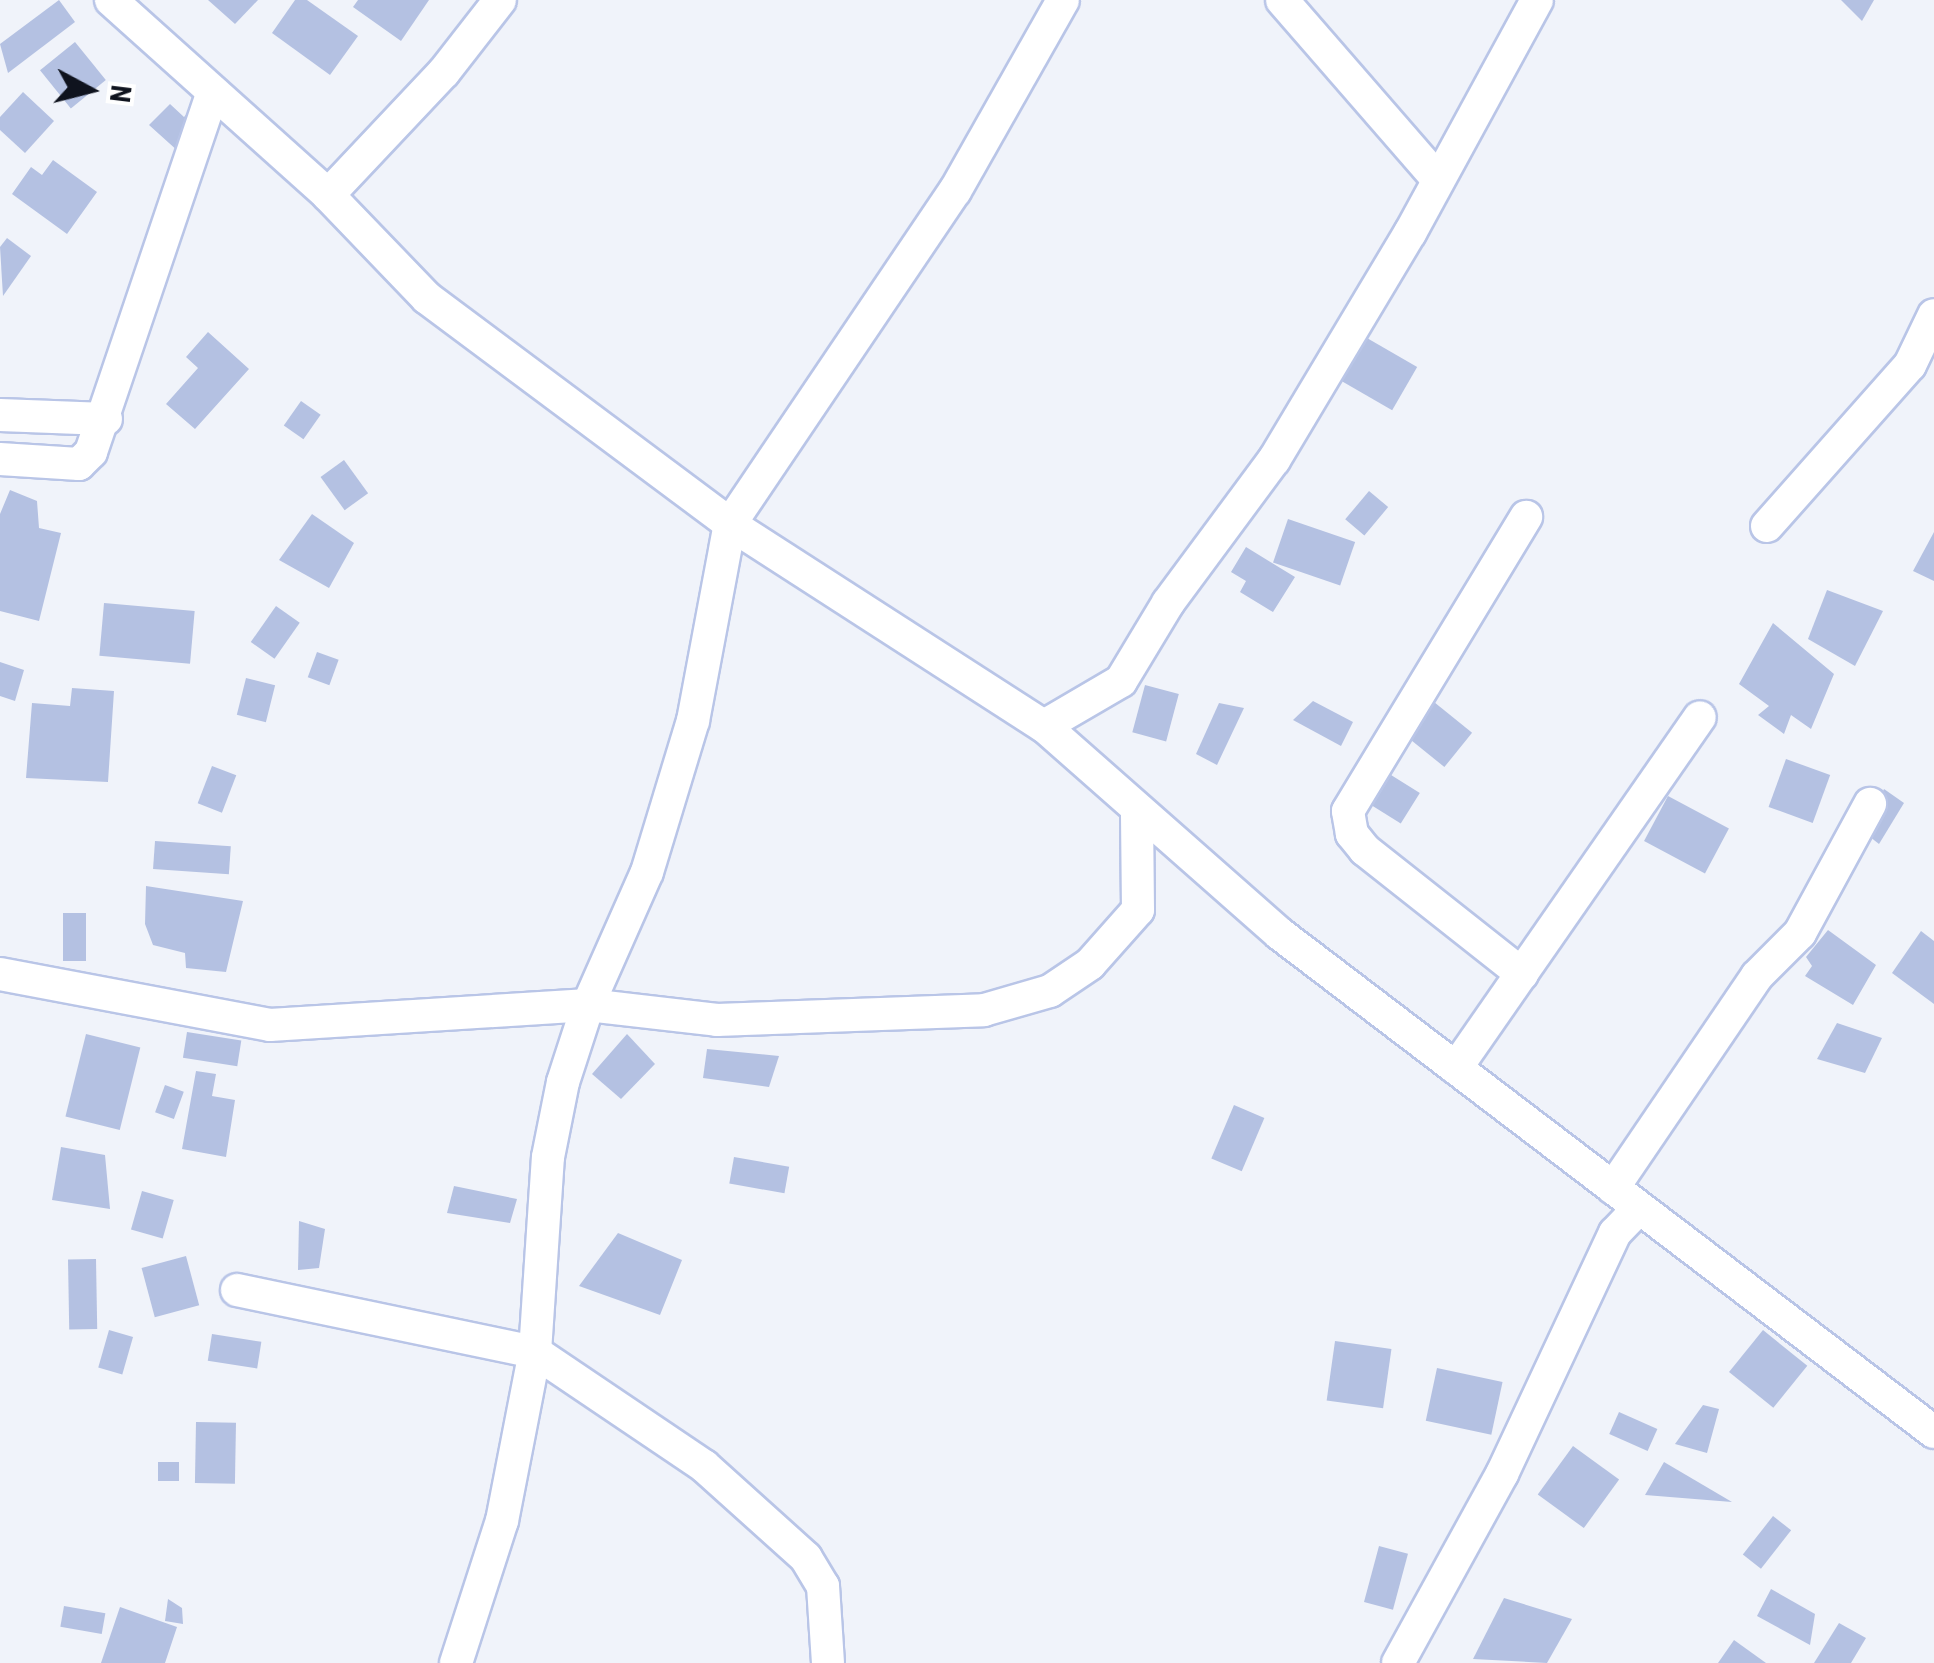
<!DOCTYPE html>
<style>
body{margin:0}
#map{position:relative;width:1934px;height:1663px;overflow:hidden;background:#f0f3fa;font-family:"Roboto Condensed",sans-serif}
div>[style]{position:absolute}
.building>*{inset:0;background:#b4c1e2;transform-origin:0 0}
.roads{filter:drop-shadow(2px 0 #b9c5e7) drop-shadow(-2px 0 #b9c5e7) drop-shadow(0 2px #b9c5e7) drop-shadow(0 -2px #b9c5e7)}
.minor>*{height:32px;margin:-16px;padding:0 16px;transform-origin:16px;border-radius:16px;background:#fff}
span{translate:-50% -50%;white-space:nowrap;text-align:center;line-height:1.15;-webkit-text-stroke:8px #fff;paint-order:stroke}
.north{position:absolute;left:40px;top:40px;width:100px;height:100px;-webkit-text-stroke:8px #fff;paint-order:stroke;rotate:97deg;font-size:28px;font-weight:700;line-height:40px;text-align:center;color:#0f131e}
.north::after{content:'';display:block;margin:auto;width:35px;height:45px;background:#0f131e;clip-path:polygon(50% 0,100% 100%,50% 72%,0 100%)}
</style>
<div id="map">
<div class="building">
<i style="clip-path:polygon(59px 0,75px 22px,8px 73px,0 44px)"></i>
<i style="clip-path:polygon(208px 0,258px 0,235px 24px)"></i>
<i style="clip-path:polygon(295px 0,307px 0,358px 36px,330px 75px,272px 33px)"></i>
<i style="clip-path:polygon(358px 0,429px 0,401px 41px,353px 7px)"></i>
<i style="clip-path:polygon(1841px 0,1874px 0,1862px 21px)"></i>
<i style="left:75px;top:42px;width:49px;height:45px;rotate:51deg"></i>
<i style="clip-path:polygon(23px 92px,54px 121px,25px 153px,0 130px,0 117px)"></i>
<i style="clip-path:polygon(197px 103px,189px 161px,149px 125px,170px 104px,184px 117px)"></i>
<i style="clip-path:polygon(53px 160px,97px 192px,67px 234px,12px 194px,31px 167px,42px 175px)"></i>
<i style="clip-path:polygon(7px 238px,31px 256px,3px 296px,0 247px)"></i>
<i style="clip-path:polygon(208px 332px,249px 369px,195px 429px,166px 404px,198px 368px,186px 357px)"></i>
<i style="left:1360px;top:334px;width:66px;height:50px;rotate:30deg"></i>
<i style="left:301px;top:401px;width:24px;height:30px;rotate:35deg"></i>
<i style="left:344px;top:460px;width:41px;height:29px;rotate:54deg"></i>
<i style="clip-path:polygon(10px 490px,37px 501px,39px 528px,61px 533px,39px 621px,0 611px,0 514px)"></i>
<i style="left:1369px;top:491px;width:25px;height:37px;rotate:40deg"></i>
<i style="clip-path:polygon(312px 514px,354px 543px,329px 588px,279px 560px)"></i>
<i style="left:1288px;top:519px;width:71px;height:46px;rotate:19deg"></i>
<i style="clip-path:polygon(1934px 532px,1934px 581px,1913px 571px)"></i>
<i style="clip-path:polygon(1246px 547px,1295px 577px,1273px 612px,1240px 592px,1246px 581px,1231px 572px)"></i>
<i style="clip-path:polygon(1827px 590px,1883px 611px,1855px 666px,1808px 639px)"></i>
<i style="left:104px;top:603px;width:91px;height:53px;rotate:5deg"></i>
<i style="left:276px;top:606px;width:29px;height:44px;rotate:35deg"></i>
<i style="clip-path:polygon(1773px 623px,1834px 674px,1811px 729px,1791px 715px,1784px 734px,1758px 715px,1769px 706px,1739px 684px)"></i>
<i style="left:317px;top:652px;width:23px;height:27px;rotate:20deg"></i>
<i style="clip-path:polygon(0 662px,24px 670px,15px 701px,0 696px)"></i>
<i style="left:246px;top:678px;width:30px;height:38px;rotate:14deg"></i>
<i style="left:1145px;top:685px;width:35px;height:49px;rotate:15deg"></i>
<i style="clip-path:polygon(72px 688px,114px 691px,108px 782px,26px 778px,32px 703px,70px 706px)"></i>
<i style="clip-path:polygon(1313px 701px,1353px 722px,1341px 746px,1293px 720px)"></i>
<i style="left:1434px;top:702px;width:49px;height:44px;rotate:39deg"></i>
<i style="clip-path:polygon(1219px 703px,1244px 708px,1217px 765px,1196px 754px)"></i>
<i style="left:1786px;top:759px;width:47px;height:51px;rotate:20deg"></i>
<i style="left:212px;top:766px;width:26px;height:40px;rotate:21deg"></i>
<i style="left:1391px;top:775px;width:34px;height:36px;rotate:32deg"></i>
<i style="clip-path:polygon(1884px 789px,1904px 803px,1879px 844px,1865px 833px)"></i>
<i style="left:1668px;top:796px;width:69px;height:51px;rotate:28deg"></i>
<i style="left:155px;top:841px;width:76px;height:28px;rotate:4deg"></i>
<i style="clip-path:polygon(146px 886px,243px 901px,226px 972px,186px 968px,185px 953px,153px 945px,145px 924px)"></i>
<i style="left:63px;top:913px;width:23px;height:48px"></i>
<i style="clip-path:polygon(1828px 930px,1876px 965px,1853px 1005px,1805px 976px,1812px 966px,1806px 957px)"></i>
<i style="clip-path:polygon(1921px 931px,1934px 941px,1934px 1004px,1892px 973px)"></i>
<i style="clip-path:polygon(1837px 1023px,1882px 1038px,1865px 1073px,1817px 1059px)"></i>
<i style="left:187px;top:1032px;width:55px;height:26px;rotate:9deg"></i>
<i style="left:86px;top:1034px;width:56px;height:85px;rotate:14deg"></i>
<i style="clip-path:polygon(627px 1034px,655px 1064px,621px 1099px,592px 1074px)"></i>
<i style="clip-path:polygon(707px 1049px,779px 1056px,769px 1087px,703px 1078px)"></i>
<i style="clip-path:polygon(196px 1071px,216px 1074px,212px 1096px,235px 1100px,226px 1157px,182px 1149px)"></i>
<i style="left:165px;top:1085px;width:20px;height:29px;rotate:20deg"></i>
<i style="left:1234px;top:1105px;width:33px;height:58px;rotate:23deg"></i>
<i style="clip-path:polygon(61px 1147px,105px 1155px,110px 1209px,52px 1200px)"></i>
<i style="left:734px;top:1157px;width:56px;height:27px;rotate:10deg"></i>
<i style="clip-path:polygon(454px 1186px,517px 1199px,510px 1223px,447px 1213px)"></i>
<i style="left:142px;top:1191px;width:33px;height:40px;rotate:16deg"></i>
<i style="clip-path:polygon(299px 1221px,325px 1229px,319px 1268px,298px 1270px)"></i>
<i style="clip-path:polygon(618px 1233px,682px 1260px,660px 1315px,579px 1286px)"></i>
<i style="left:186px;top:1256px;width:51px;height:46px;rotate:75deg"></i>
<i style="left:96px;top:1259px;width:70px;height:28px;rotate:89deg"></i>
<i style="left:109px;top:1330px;width:25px;height:39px;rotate:16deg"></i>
<i style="left:1763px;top:1330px;width:57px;height:54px;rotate:39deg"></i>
<i style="left:212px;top:1334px;width:50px;height:27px;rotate:9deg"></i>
<i style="left:1335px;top:1341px;width:57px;height:60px;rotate:8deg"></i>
<i style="left:1437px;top:1368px;width:67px;height:54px;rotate:12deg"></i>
<i style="clip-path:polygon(1703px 1405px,1719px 1409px,1707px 1453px,1675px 1444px)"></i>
<i style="left:1619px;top:1412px;width:42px;height:24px;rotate:24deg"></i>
<i style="left:196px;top:1422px;width:40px;height:61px;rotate:1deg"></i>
<i style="left:1573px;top:1446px;width:57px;height:60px;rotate:36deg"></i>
<i style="left:158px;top:1462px;width:21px;height:19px"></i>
<i style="clip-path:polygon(1664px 1462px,1732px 1502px,1645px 1495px)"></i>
<i style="left:1773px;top:1516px;width:23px;height:49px;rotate:38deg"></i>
<i style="left:1379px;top:1546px;width:30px;height:58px;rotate:15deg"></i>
<i style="clip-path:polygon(1771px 1589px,1815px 1614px,1810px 1645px,1757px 1616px)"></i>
<i style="clip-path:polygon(1504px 1598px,1572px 1619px,1547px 1663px,1473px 1659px)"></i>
<i style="clip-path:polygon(168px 1599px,182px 1608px,183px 1624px,165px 1621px)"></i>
<i style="left:64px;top:1606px;width:42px;height:21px;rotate:10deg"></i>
<i style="clip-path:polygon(120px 1607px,177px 1627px,165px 1663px,101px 1663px)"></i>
<i style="clip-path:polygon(1839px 1623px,1866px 1638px,1851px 1663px,1814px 1663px)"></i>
<i style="clip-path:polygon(1734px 1640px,1766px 1663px,1718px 1663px)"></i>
</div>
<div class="roads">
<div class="minor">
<i style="left:111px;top:0;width:292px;rotate:41.9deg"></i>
<i style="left:328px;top:195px;width:143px;rotate:46.1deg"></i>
<i style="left:427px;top:298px;width:378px;rotate:36.7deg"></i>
<i style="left:730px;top:524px;width:373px;rotate:32.8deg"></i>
<i style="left:1044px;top:726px;width:315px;rotate:41.4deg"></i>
<i style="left:1280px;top:934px;width:822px;rotate:37.29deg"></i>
<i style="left:1282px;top:0;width:235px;rotate:49deg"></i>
<i style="left:328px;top:195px;width:169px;rotate:-46.7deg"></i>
<i style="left:444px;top:72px;width:91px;rotate:-52.1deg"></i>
<i style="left:0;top:415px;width:106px;rotate:2.2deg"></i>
<i style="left:0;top:459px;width:79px;rotate:3.6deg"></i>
<i style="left:79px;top:464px;width:17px;rotate:-45deg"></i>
<i style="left:91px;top:452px;width:380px;rotate:-71.3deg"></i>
<i style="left:1767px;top:526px;width:215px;rotate:-48.4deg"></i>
<i style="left:1910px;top:365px;width:55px;rotate:-64.4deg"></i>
<i style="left:1044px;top:726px;width:89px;rotate:-30.3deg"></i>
<i style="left:1121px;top:681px;width:91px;rotate:-58.9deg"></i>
<i style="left:1168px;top:603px;width:178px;rotate:-53.5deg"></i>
<i style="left:1274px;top:460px;width:265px;rotate:-59.1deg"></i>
<i style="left:1410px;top:233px;width:265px;rotate:-61.4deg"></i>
<i style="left:0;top:974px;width:275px;rotate:10.7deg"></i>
<i style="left:270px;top:1025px;width:319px;rotate:-3.6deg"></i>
<i style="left:588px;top:1005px;width:130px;rotate:6.6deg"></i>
<i style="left:717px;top:1020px;width:267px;rotate:-2.1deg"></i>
<i style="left:984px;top:1010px;width:69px;rotate:-16.1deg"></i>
<i style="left:1050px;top:991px;width:48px;rotate:-34deg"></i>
<i style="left:1090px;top:964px;width:72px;rotate:-48.4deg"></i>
<i style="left:1138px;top:910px;width:99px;rotate:-90.6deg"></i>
<i style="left:1522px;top:974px;width:200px;rotate:-141.7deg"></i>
<i style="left:1365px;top:850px;width:21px;rotate:-129deg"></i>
<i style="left:1352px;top:834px;width:23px;rotate:-100deg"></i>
<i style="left:1348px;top:811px;width:344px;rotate:-58.8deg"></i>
<i style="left:1456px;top:1068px;width:427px;rotate:-55.2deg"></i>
<i style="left:1613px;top:1188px;width:256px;rotate:-55.8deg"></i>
<i style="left:1757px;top:976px;width:61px;rotate:-45deg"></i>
<i style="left:1800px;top:933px;width:147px;rotate:-61.5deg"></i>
<i style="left:237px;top:1290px;width:304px;rotate:11.8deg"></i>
<i style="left:535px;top:1352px;width:204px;rotate:34deg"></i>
<i style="left:704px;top:1466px;width:137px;rotate:42deg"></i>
<i style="left:806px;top:1558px;width:33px;rotate:59deg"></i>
<i style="left:823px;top:1586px;width:77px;rotate:86.3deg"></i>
<i style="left:456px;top:1663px;width:149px;rotate:-72.1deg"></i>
<i style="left:502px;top:1521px;width:172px;rotate:-79deg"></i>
<i style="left:535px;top:1352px;width:195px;rotate:-86.2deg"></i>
<i style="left:548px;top:1157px;width:76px;rotate:-78.7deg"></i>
<i style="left:563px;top:1082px;width:81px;rotate:-72deg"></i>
<i style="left:588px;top:1005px;width:145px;rotate:-66.1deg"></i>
<i style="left:647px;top:872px;width:158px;rotate:-73.1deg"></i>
<i style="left:693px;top:721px;width:200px;rotate:-79.4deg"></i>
<i style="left:730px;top:524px;width:402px;rotate:-56deg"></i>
<i style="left:955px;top:191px;width:219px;rotate:-60.5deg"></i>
<i style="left:1398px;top:1663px;width:216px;rotate:-61.2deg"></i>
<i style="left:1502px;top:1474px;width:266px;rotate:-64.9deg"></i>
<i style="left:1615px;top:1233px;width:32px;rotate:-46deg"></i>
</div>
</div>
<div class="north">N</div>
</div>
